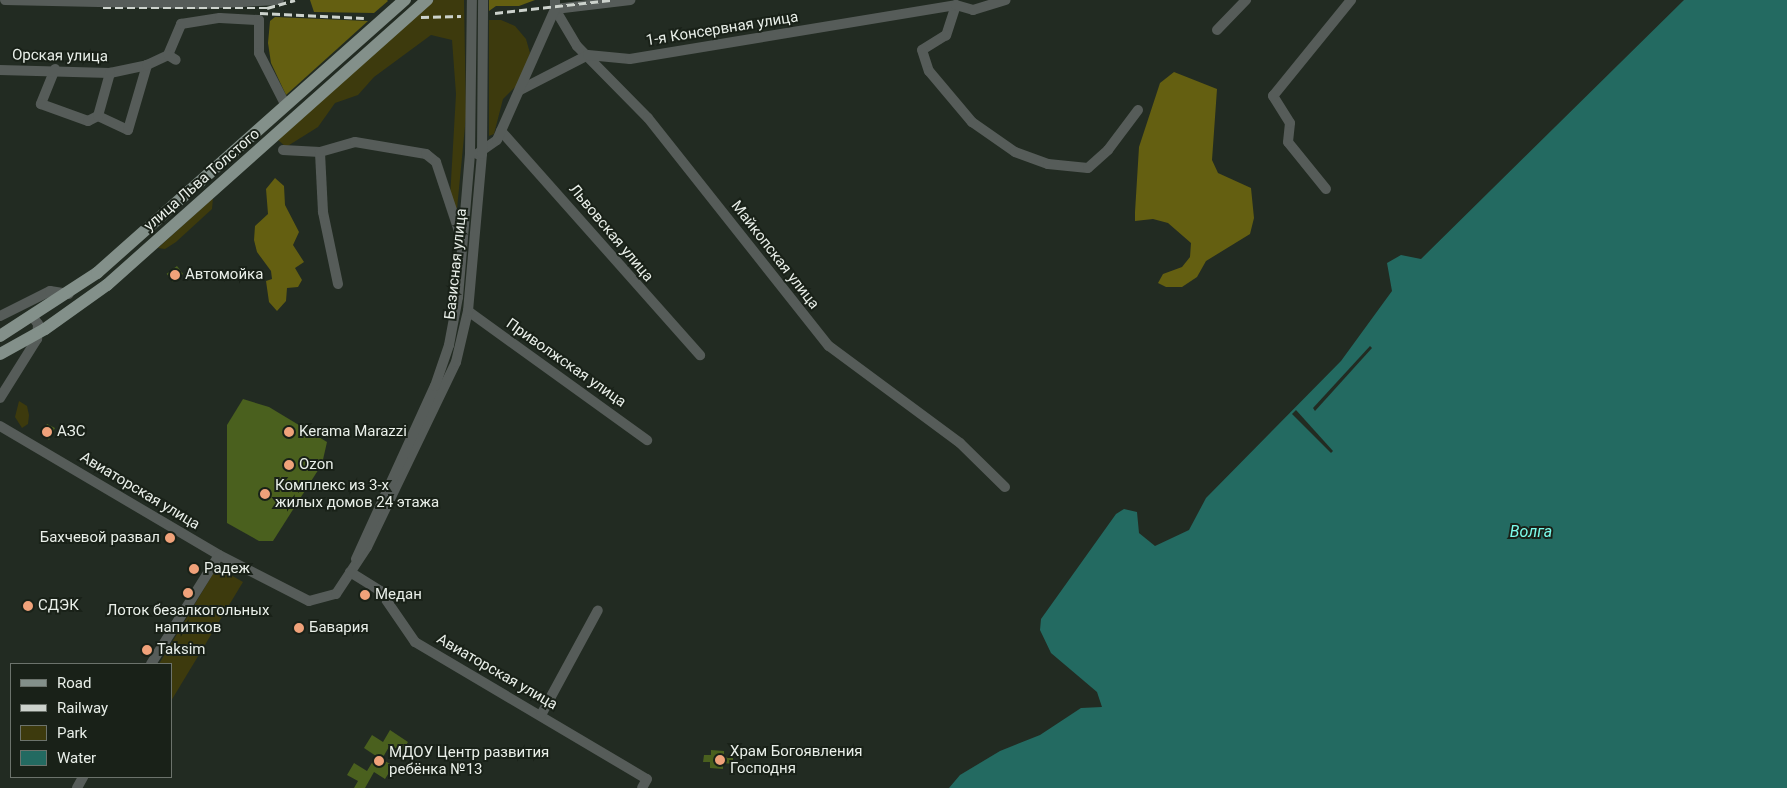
<!DOCTYPE html>
<meta charset="utf-8">
<style>
body{margin:0}
#map{position:relative;width:1787px;height:788px;overflow:hidden;background:#222b22;font-family:Roboto,sans-serif}
div>[style]{position:absolute}
.green>*{inset:0;background:#3d3a0d}
.forest>*{inset:0;background:#645f11}
.water>*{inset:0;background:#236a61}
.pier>*{inset:0;background:#222b22}
.building>*{inset:0;background:#4a601e;transform-origin:0 0}
.minor>*{height:10px;margin:-5px;padding:0 5px;transform-origin:5px;border-radius:5px;background:#565c59}
.major>*{height:12px;margin:-6px;padding:0 6px;transform-origin:6px;border-radius:6px;background:#83908a}
.rail>*{height:2.5px;margin-top:-1.25px;transform-origin:0;background:repeating-linear-gradient(90deg,#ccd2cc 0 8px,transparent 0 12px)}
.dots>*{width:14px;height:14px;translate:-50% -50%;box-sizing:border-box;border:2px solid #192118;border-radius:50%}
span{translate:-50% -50%;white-space:nowrap;text-align:center;line-height:1.15;-webkit-text-stroke:4px #192118;paint-order:stroke}
.street-label{font-size:15px;color:#e9efe9}
.poi-label{font-size:15px;color:#e9efe9}
.left{translate:0 -50%;text-align:left}
.right{translate:-100% -50%;text-align:right}
.water-label{font-size:16px;color:#7bfceb;font-style:italic}
.legend{position:absolute;left:10px;top:663px;width:162px;height:115px;box-sizing:border-box;background:#192118;border:1px solid #6c736c;margin:0;padding:6px 9px;list-style:none;font-size:15px;color:#e9efe9}
.legend li{display:flex;align-items:center;gap:10px;height:25px}
.legend b{width:25px;border:1px solid #6c736c}
</style>
<div id="map">
<div class="green">
<i style="clip-path:polygon(434px 0,464px 0,466px 116px,457px 209px,450px 198px,456px 94px,452px 40px,431px 35px,374px 77px,358px 95px,335px 103px,318px 127px,286px 147px,277px 139px)"></i>
<i style="clip-path:polygon(489px 20px,501px 20px,515px 26px,526px 39px,530px 53px,520px 82px,503px 99px,494px 134px,489px 136px)"></i>
<i style="clip-path:polygon(213px 198px,212px 209px,176px 242px,165px 249px,158px 248px)"></i>
<i style="clip-path:polygon(19px 401px,27px 406px,29px 415px,28px 424px,22px 428px,15px 417px)"></i>
<i style="clip-path:polygon(217px 567px,243px 582px,171px 701px,171px 664px,159px 664px)"></i>
</div>
<div class="forest">
<i style="clip-path:polygon(310px 0,387px 0,388px 1px,374px 13px,314px 12px)"></i>
<i style="clip-path:polygon(489px 0,535px 0,519px 6px,496px 6px,489px 11px)"></i>
<i style="clip-path:polygon(275px 17px,368px 21px,286px 95px,271px 63px,268px 43px,270px 21px)"></i>
<i style="clip-path:polygon(1174px 72px,1217px 89px,1212px 160px,1218px 173px,1251px 188px,1254px 218px,1250px 234px,1206px 261px,1197px 277px,1182px 287px,1166px 287px,1158px 283px,1163px 274px,1182px 267px,1190px 257px,1191px 243px,1168px 223px,1153px 219px,1135px 221px,1135px 212px,1139px 147px,1160px 83px)"></i>
<i style="clip-path:polygon(275px 178px,284px 186px,285px 205px,299px 232px,293px 245px,304px 262px,295px 268px,302px 280px,298px 287px,287px 288px,286px 301px,277px 311px,269px 302px,266px 281px,272px 279px,271px 271px,257px 252px,254px 240px,255px 226px,268px 214px,266px 189px)"></i>
</div>
<div class="water">
<i style="clip-path:polygon(1684px 0,1787px 0,1787px 788px,949px 788px,960px 775px,1000px 751px,1040px 735px,1081px 708px,1102px 707px,1097px 692px,1051px 653px,1040px 630px,1041px 619px,1116px 514px,1124px 509px,1137px 512px,1139px 533px,1155px 546px,1189px 530px,1206px 498px,1341px 361px,1392px 291px,1387px 263px,1401px 255px,1421px 259px)"></i>
</div>
<div class="pier">
<i style="clip-path:polygon(1370px 346px,1372px 348px,1315px 411px,1313px 408px)"></i>
<i style="clip-path:polygon(1296px 410px,1333px 451px,1331px 453px,1292px 414px)"></i>
</div>
<div class="building">
<i style="left:177px;top:266px;width:10px;height:13px;rotate:53deg"></i>
<i style="clip-path:polygon(243px 399px,269px 407px,327px 442px,322px 464px,273px 541px,259px 541px,227px 523px,227px 425px)"></i>
<i style="left:47px;top:424px;width:9px;height:13px;rotate:27deg"></i>
<i style="clip-path:polygon(390px 730px,408px 742px,402px 752px,390px 745px,382px 759px,393px 766px,385px 779px,374px 772px,365px 788px,354px 788px,358px 781px,347px 775px,354px 763px,367px 771px,376px 756px,364px 748px,372px 735px,383px 742px)"></i>
<i style="clip-path:polygon(711px 750px,724px 751px,724px 757px,733px 758px,733px 764px,723px 763px,723px 769px,710px 768px,710px 762px,703px 762px,704px 755px,711px 755px)"></i>
</div>
<div class="minor">
<i style="left:5px;top:0;width:199px;rotate:1.2deg"></i>
<i style="left:204px;top:4px;width:75px;rotate:-3.1deg"></i>
<i style="left:555px;top:0;width:9px;rotate:90deg"></i>
<i style="left:555px;top:9px;width:43px;rotate:59.3deg"></i>
<i style="left:577px;top:46px;width:101px;rotate:45.4deg"></i>
<i style="left:648px;top:118px;width:291px;rotate:51.6deg"></i>
<i style="left:829px;top:346px;width:163px;rotate:36.5deg"></i>
<i style="left:960px;top:443px;width:63px;rotate:44.4deg"></i>
<i style="left:956px;top:5px;width:32px;rotate:108deg"></i>
<i style="left:946px;top:35px;width:28px;rotate:148deg"></i>
<i style="left:922px;top:50px;width:22px;rotate:72deg"></i>
<i style="left:929px;top:71px;width:67px;rotate:49.9deg"></i>
<i style="left:972px;top:122px;width:52px;rotate:34.9deg"></i>
<i style="left:1015px;top:152px;width:35px;rotate:20deg"></i>
<i style="left:1048px;top:164px;width:40px;rotate:5.7deg"></i>
<i style="left:1088px;top:168px;width:27px;rotate:-42deg"></i>
<i style="left:1108px;top:150px;width:50px;rotate:-53.1deg"></i>
<i style="left:555px;top:9px;width:76px;rotate:-6.8deg"></i>
<i style="left:1217px;top:30px;width:42px;rotate:-46deg"></i>
<i style="left:168px;top:55px;width:34px;rotate:-67deg"></i>
<i style="left:181px;top:24px;width:39px;rotate:-9deg"></i>
<i style="left:220px;top:18px;width:39px;rotate:3deg"></i>
<i style="left:259px;top:20px;width:33px;rotate:90deg"></i>
<i style="left:259px;top:53px;width:59px;rotate:63deg"></i>
<i style="left:55px;top:69px;width:38px;rotate:112deg"></i>
<i style="left:41px;top:104px;width:50px;rotate:19.9deg"></i>
<i style="left:88px;top:121px;width:11px;rotate:-27deg"></i>
<i style="left:98px;top:116px;width:33px;rotate:25deg"></i>
<i style="left:128px;top:130px;width:68px;rotate:-73.7deg"></i>
<i style="left:0;top:70px;width:110px;rotate:1.6deg"></i>
<i style="left:110px;top:73px;width:38px;rotate:-12deg"></i>
<i style="left:147px;top:65px;width:23px;rotate:-25deg"></i>
<i style="left:168px;top:55px;width:9px;rotate:32deg"></i>
<i style="left:520px;top:90px;width:76px;rotate:-27.2deg"></i>
<i style="left:588px;top:55px;width:42px;rotate:5.4deg"></i>
<i style="left:630px;top:59px;width:330px;rotate:-9.4deg"></i>
<i style="left:956px;top:5px;width:18px;rotate:16deg"></i>
<i style="left:973px;top:10px;width:34px;rotate:-17deg"></i>
<i style="left:98px;top:116px;width:45px;rotate:-74.4deg"></i>
<i style="left:501px;top:131px;width:300px;rotate:48.4deg"></i>
<i style="left:283px;top:150px;width:37px;rotate:3deg"></i>
<i style="left:477px;top:154px;width:24px;rotate:-35deg"></i>
<i style="left:497px;top:140px;width:143px;rotate:-66.1deg"></i>
<i style="left:1326px;top:189px;width:60px;rotate:-129deg"></i>
<i style="left:1288px;top:142px;width:19px;rotate:-84deg"></i>
<i style="left:1290px;top:123px;width:32px;rotate:-122deg"></i>
<i style="left:1273px;top:96px;width:124px;rotate:-50.9deg"></i>
<i style="left:338px;top:284px;width:74px;rotate:-101.8deg"></i>
<i style="left:323px;top:212px;width:60px;rotate:-92.9deg"></i>
<i style="left:320px;top:152px;width:36px;rotate:-16deg"></i>
<i style="left:355px;top:142px;width:72px;rotate:9.6deg"></i>
<i style="left:426px;top:154px;width:13px;rotate:39deg"></i>
<i style="left:436px;top:162px;width:79px;rotate:71.6deg"></i>
<i style="left:468px;top:311px;width:221px;rotate:35.8deg"></i>
<i style="left:0;top:316px;width:56px;rotate:-26.6deg"></i>
<i style="left:50px;top:291px;width:19px;rotate:9deg"></i>
<i style="left:0;top:398px;width:70px;rotate:-57.9deg"></i>
<i style="left:37px;top:339px;width:15px;rotate:-86deg"></i>
<i style="left:38px;top:324px;width:9px;rotate:-126deg"></i>
<i style="left:0;top:426px;width:254px;rotate:30.5deg"></i>
<i style="left:219px;top:555px;width:101px;rotate:27.1deg"></i>
<i style="left:309px;top:601px;width:28px;rotate:-15deg"></i>
<i style="left:336px;top:594px;width:56px;rotate:-56.6deg"></i>
<i style="left:367px;top:547px;width:205px;rotate:-64.3deg"></i>
<i style="left:456px;top:362px;width:52px;rotate:-76.8deg"></i>
<i style="left:468px;top:311px;width:158px;rotate:-84.9deg"></i>
<i style="left:482px;top:154px;width:154px;rotate:-89.6deg"></i>
<i style="left:356px;top:559px;width:190px;rotate:-65.5deg"></i>
<i style="left:435px;top:386px;width:43px;rotate:-71.1deg"></i>
<i style="left:449px;top:345px;width:49px;rotate:-79.4deg"></i>
<i style="left:458px;top:297px;width:144px;rotate:-85.2deg"></i>
<i style="left:470px;top:154px;width:154px;rotate:-89.3deg"></i>
<i style="left:350px;top:572px;width:36px;rotate:32deg"></i>
<i style="left:380px;top:591px;width:62px;rotate:55.5deg"></i>
<i style="left:415px;top:642px;width:269px;rotate:30.6deg"></i>
<i style="left:647px;top:779px;width:10px;rotate:119deg"></i>
<i style="left:151px;top:664px;width:128px;rotate:-58deg"></i>
<i style="left:541px;top:715px;width:119px;rotate:-61.5deg"></i>
<i style="left:77px;top:788px;width:13px;rotate:-61deg"></i>
</div>
<div class="major">
<i style="left:0;top:336px;width:116px;rotate:-33deg"></i>
<i style="left:97px;top:273px;width:412px;rotate:-41.6deg"></i>
<i style="left:0;top:354px;width:51px;rotate:-29.1deg"></i>
<i style="left:45px;top:329px;width:76px;rotate:-35.4deg"></i>
<i style="left:107px;top:285px;width:429px;rotate:-41.7deg"></i>
</div>
<div class="rail">
<i style="left:103px;top:8px;width:164px"></i>
<i style="left:267px;top:8px;width:29px;rotate:-16deg"></i>
<i style="left:260px;top:13px;width:104px;rotate:2.8deg"></i>
<i style="left:495px;top:13px;width:116px;rotate:-6.4deg"></i>
<i style="left:421px;top:17px;width:40px;rotate:-1.4deg"></i>
</div>
<div class="dots">
<i style="left:175px;top:275px;background:#f0a27a"></i>
<i style="left:47px;top:432px;background:#f0a27a"></i>
<i style="left:289px;top:432px;background:#f0a27a"></i>
<i style="left:289px;top:465px;background:#f0a27a"></i>
<i style="left:265px;top:494px;background:#f0a27a"></i>
<i style="left:170px;top:538px;background:#f0a27a"></i>
<i style="left:194px;top:569px;background:#f0a27a"></i>
<i style="left:188px;top:593px;background:#f0a27a"></i>
<i style="left:365px;top:595px;background:#f0a27a"></i>
<i style="left:28px;top:606px;background:#f0a27a"></i>
<i style="left:299px;top:628px;background:#f0a27a"></i>
<i style="left:147px;top:650px;background:#f0a27a"></i>
<i style="left:720px;top:760px;background:#f0a27a"></i>
<i style="left:379px;top:761px;background:#f0a27a"></i>
</div>
<div class="street-label">
<span style="left:722px;top:29px;rotate:-9deg">1-я Консервная улица</span>
<span style="left:60px;top:56px;rotate:1deg">Орская улица</span>
<span style="left:202px;top:180px;rotate:-41deg">улица Льва Толстого</span>
<span style="left:611px;top:233px;rotate:50deg">Львовская улица</span>
<span style="left:775px;top:255px;rotate:52deg">Майкопская улица</span>
<span style="left:456px;top:264px;rotate:-84deg">Базисная улица</span>
<span style="left:566px;top:363px;rotate:35deg">Приволжская улица</span>
<span style="left:140px;top:491px;rotate:31deg">Авиаторская улица</span>
<span style="left:497px;top:672px;rotate:30deg">Авиаторская улица</span>
</div>
<div class="poi-label">
<span class="left" style="left:185px;top:275px">Автомойка</span>
<span class="left" style="left:57px;top:432px">АЗС</span>
<span class="left" style="left:299px;top:432px">Kerama Marazzi</span>
<span class="left" style="left:299px;top:465px">Ozon</span>
<span class="left" style="left:275px;top:494px">Комплекс из 3-х<br>жилых домов 24 этажа</span>
<span class="right" style="left:160px;top:538px">Бахчевой развал</span>
<span class="left" style="left:204px;top:569px">Радеж</span>
<span class="left" style="left:375px;top:595px">Медан</span>
<span class="left" style="left:38px;top:606px">СДЭК</span>
<span style="left:188px;top:619px">Лоток безалкогольных<br>напитков</span>
<span class="left" style="left:309px;top:628px">Бавария</span>
<span class="left" style="left:157px;top:650px">Taksim</span>
<span class="left" style="left:730px;top:760px">Храм Богоявления<br>Господня</span>
<span class="left" style="left:389px;top:761px">МДОУ Центр развития<br>ребёнка №13</span>
</div>
<div class="water-label">
<span style="left:1531px;top:532px">Волга</span>
</div>
<ul class="legend">
<li><b style="height:6px;background:#83908a"></b>Road</li>
<li><b style="height:6px;background:#ccd2cc"></b>Railway</li>
<li><b style="height:14px;background:#3d3a0d"></b>Park</li>
<li><b style="height:14px;background:#236a61"></b>Water</li>
</ul>
</div>
